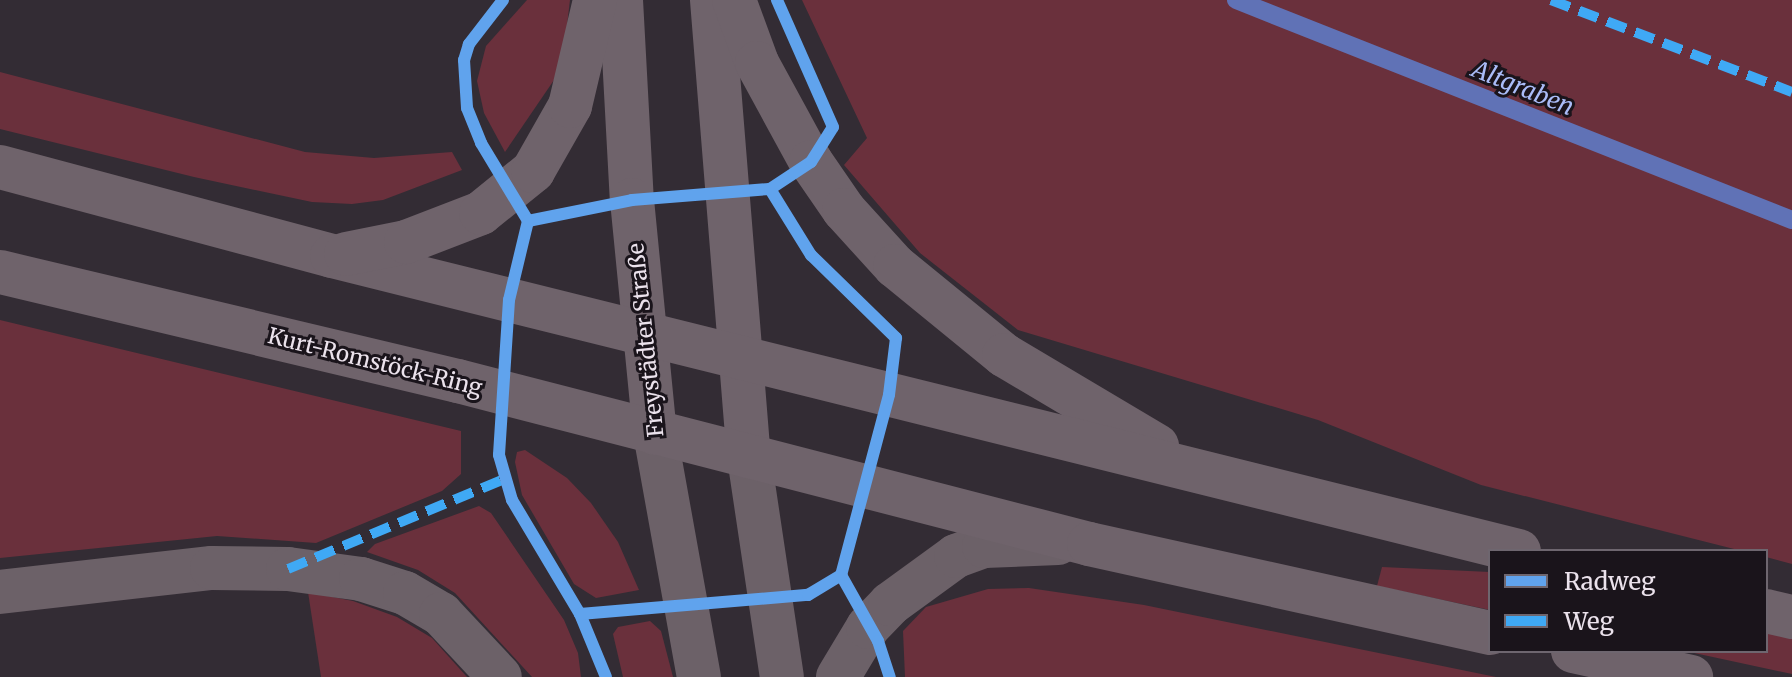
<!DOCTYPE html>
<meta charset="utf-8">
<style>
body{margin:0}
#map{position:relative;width:1792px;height:677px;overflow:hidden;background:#332c34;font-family:Merriweather,serif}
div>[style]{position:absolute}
.green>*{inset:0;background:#6a303c}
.stream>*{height:18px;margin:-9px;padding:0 9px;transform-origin:9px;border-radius:9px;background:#6072b6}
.minor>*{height:44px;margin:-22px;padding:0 22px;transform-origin:22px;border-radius:22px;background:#6c6168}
.tertiary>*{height:44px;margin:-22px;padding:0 22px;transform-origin:22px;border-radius:22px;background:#6c6168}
.secondary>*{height:44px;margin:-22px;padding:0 22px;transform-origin:22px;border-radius:22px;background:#6f636b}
.quiet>*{height:10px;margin-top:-5px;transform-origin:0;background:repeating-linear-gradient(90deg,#3fa9f5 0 20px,transparent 0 30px)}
.cycleway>*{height:12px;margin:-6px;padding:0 6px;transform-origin:6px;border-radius:6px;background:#60a3ed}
span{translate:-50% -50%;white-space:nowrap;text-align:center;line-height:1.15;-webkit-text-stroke:6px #1a141b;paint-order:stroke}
.street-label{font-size:22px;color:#ebe2ec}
.water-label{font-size:24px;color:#aabcf8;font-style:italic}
.legend{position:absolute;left:1488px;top:549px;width:280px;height:104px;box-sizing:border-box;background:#1a141b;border:2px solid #6e666f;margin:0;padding:10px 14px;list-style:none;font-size:24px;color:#ebe2ec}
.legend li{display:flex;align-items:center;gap:16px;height:40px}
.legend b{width:40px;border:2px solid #6e666f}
</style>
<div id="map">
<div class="green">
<i style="clip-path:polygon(527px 0,570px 0,565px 42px,554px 80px,505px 152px,484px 113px,477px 81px,486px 46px)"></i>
<i style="clip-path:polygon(802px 0,1792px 0,1792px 564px,1766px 557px,1766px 551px,1742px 551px,1481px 485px,1318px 420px,1018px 330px,920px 253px,844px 165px,867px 138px)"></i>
<i style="clip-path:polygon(0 72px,305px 152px,374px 158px,452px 152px,462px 170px,383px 200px,352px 204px,312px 202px,194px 177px,0 129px)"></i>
<i style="clip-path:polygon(0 320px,461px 431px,461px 474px,442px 491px,316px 543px,217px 536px,0 558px)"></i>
<i style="clip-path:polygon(525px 450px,567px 478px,591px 503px,618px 542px,639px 590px,596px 598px,574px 584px,522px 495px,515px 462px,517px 452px)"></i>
<i style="clip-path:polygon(479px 506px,491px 513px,564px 620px,578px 653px,581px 677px,532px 677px,455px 593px,418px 570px,367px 552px,375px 544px)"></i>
<i style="clip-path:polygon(1382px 567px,1490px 572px,1490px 610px,1377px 586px)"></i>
<i style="clip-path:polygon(1029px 588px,1144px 605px,1496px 677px,905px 677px,903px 631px,926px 607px,988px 589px)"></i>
<i style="clip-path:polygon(308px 592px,353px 601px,397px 617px,432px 638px,467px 677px,321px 677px)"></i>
<i style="clip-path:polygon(650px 621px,661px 631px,673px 677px,623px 677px,613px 634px,618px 627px)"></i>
<i style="clip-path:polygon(1766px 629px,1792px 635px,1792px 674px,1685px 651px,1766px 651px)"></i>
</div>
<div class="stream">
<i style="left:1236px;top:0;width:598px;rotate:21.59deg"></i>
</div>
<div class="minor">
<i style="left:0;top:592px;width:213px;rotate:-6.5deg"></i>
<i style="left:212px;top:568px;width:76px;rotate:0.8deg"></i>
<i style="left:288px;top:569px;width:74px;rotate:7.8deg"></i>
<i style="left:361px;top:579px;width:46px;rotate:17.7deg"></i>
<i style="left:405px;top:593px;width:42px;rotate:30.3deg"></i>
<i style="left:441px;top:614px;width:86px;rotate:46.9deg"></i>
</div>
<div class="tertiary">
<i style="left:655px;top:433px;width:248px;rotate:79.8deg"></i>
<i style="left:749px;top:457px;width:222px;rotate:81.5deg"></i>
<i style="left:838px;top:677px;width:58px;rotate:-59deg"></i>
<i style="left:868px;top:627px;width:32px;rotate:-46deg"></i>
<i style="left:890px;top:604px;width:82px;rotate:-36deg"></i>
<i style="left:956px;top:556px;width:30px;rotate:-20deg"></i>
<i style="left:984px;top:546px;width:74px;rotate:-2.3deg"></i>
</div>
<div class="secondary">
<i style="left:621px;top:0;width:200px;rotate:86.9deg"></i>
<i style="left:632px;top:200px;width:234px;rotate:84.4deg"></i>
<i style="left:712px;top:0;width:458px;rotate:85.4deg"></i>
<i style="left:734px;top:0;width:67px;rotate:69.9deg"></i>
<i style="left:757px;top:63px;width:113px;rotate:61.4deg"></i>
<i style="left:811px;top:162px;width:58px;rotate:55.5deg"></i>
<i style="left:844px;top:210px;width:76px;rotate:47.7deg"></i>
<i style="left:895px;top:266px;width:141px;rotate:39.2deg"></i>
<i style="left:1004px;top:355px;width:178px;rotate:30.7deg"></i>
<i style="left:0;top:167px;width:344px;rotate:15deg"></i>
<i style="left:332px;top:256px;width:1223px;rotate:13.96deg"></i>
<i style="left:346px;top:254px;width:61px;rotate:-11.3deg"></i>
<i style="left:406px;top:242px;width:80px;rotate:-21.1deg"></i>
<i style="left:481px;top:213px;width:67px;rotate:-38.9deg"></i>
<i style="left:533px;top:171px;width:75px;rotate:-60.4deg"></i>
<i style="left:570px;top:106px;width:109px;rotate:-76.7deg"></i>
<i style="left:0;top:272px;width:471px;rotate:13.4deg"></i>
<i style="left:458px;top:381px;width:652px;rotate:14.48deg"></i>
<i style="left:1089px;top:544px;width:411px;rotate:12.5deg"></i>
<i style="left:1766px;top:611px;width:27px;rotate:13deg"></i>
<i style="left:1573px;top:651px;width:121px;rotate:12.4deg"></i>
</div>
<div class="quiet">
<i style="left:1551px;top:0;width:258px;rotate:20.9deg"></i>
<i style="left:288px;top:569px;width:234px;rotate:-22.6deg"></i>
</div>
<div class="cycleway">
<i style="left:503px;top:0;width:56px;rotate:127.7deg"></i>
<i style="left:469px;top:44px;width:17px;rotate:107deg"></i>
<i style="left:464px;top:60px;width:48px;rotate:86.4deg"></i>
<i style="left:467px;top:108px;width:38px;rotate:68deg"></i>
<i style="left:481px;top:143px;width:91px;rotate:58.9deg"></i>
<i style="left:528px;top:221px;width:81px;rotate:103.5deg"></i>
<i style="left:509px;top:300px;width:155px;rotate:93.7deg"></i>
<i style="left:499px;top:455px;width:47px;rotate:73.9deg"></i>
<i style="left:512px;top:500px;width:133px;rotate:59.2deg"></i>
<i style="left:580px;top:614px;width:68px;rotate:67.6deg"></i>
<i style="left:770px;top:189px;width:78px;rotate:58.2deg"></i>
<i style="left:811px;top:255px;width:119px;rotate:44.3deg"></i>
<i style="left:896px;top:338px;width:57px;rotate:97deg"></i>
<i style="left:889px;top:395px;width:186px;rotate:104.9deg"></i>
<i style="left:841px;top:575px;width:76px;rotate:60.7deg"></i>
<i style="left:878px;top:641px;width:38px;rotate:72deg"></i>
<i style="left:528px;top:221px;width:106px;rotate:-11.4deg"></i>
<i style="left:632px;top:200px;width:138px;rotate:-4.6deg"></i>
<i style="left:770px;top:189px;width:49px;rotate:-33.4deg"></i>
<i style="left:811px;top:162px;width:41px;rotate:-57.8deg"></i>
<i style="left:833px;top:127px;width:139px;rotate:-113.8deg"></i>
<i style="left:580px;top:614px;width:229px;rotate:-4.8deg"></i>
<i style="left:808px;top:595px;width:39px;rotate:-31deg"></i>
</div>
<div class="street-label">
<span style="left:646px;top:340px;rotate:-96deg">Freystädter Straße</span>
<span style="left:375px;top:362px;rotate:14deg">Kurt-Romstöck-Ring</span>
</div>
<div class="water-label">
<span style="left:1523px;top:88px;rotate:22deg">Altgraben</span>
</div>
<ul class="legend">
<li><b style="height:10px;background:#60a3ed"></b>Radweg</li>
<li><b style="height:10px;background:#3fa9f5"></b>Weg</li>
</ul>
</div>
